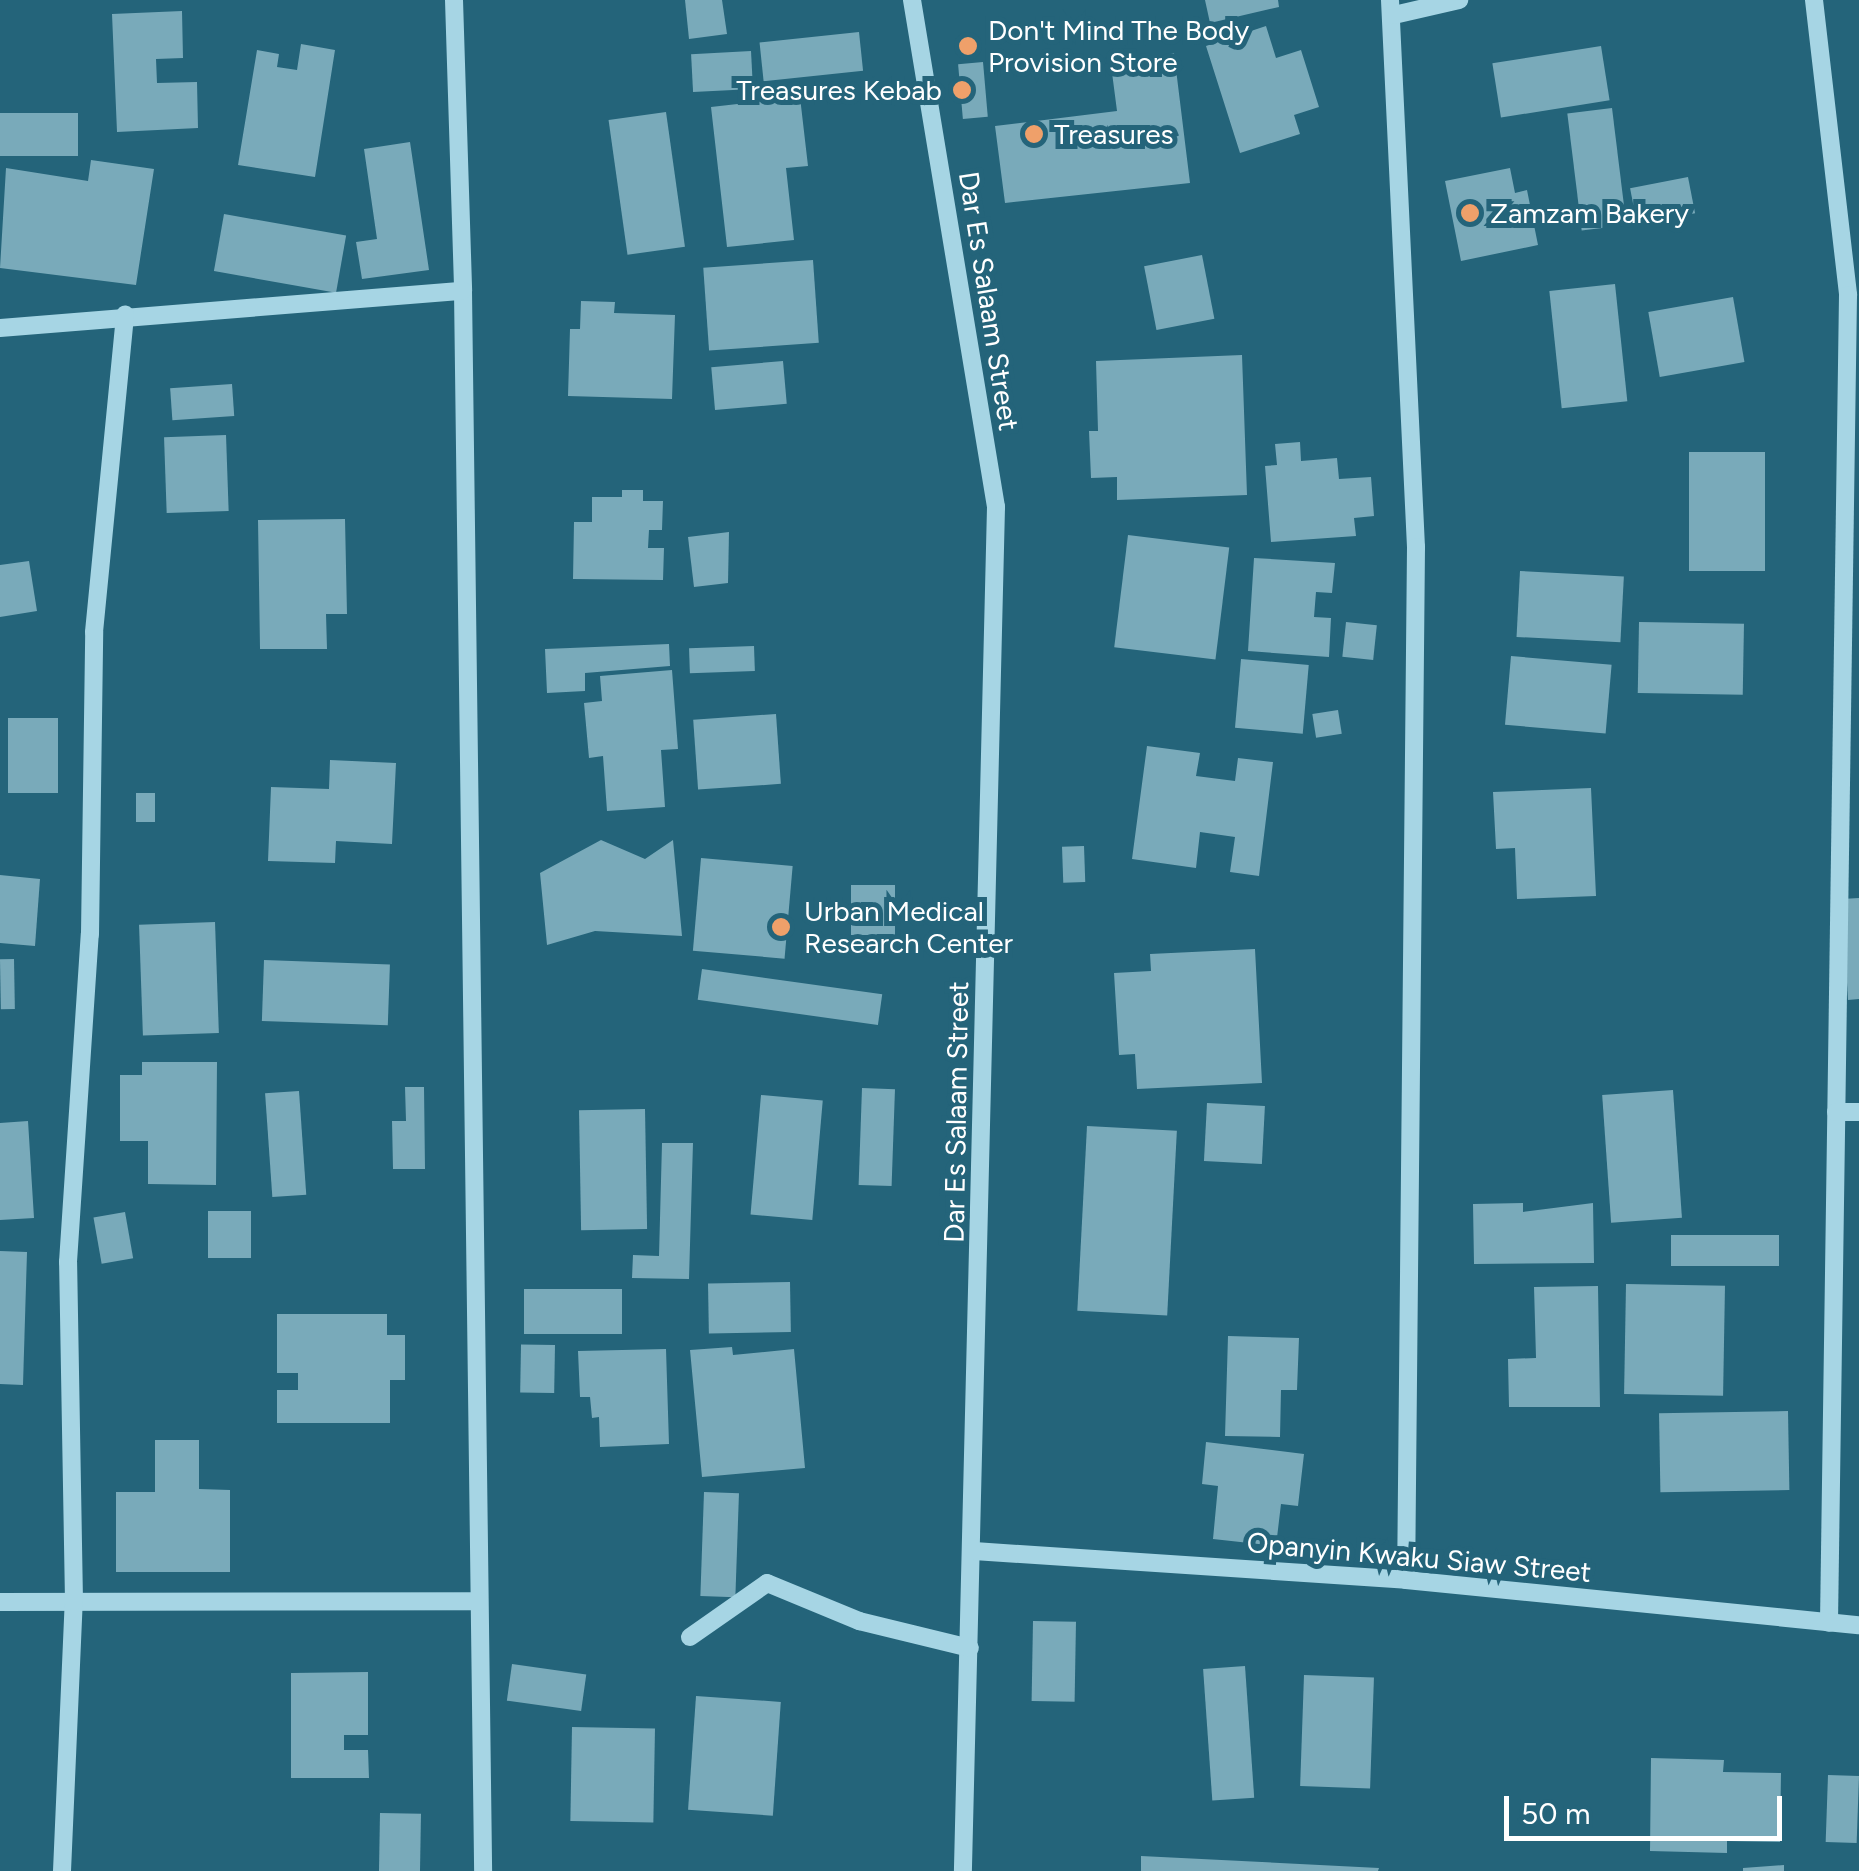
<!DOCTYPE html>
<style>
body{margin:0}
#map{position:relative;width:1859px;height:1871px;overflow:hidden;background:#24647a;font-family:Figtree,sans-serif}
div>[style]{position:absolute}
.building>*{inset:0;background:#79aaba;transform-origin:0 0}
.minor>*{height:18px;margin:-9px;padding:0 9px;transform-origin:9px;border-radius:9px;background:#a6d5e4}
.dots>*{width:28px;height:28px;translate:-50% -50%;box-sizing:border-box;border:5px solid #24647a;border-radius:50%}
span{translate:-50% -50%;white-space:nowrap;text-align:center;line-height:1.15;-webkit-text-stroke:10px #24647a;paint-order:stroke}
.poi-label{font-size:28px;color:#fff}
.left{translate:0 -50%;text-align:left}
.right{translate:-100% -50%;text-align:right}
.street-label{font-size:28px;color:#fff}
.scale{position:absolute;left:1504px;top:1796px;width:278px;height:45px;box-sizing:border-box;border:5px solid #fff;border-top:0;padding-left:12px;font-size:30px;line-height:35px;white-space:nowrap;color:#fff;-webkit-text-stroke:8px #24647a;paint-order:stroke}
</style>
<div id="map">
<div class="building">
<i style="clip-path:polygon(685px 0,722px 0,727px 34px,689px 39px)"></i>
<i style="clip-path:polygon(1205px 0,1278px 0,1279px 7px,1210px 23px)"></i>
<i style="clip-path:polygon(182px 11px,183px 58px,156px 59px,157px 83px,197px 82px,198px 128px,117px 132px,112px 14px)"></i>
<i style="clip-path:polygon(1266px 26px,1276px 58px,1301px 50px,1319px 107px,1294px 115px,1300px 134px,1240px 153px,1206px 46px)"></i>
<i style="left:859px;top:32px;width:39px;height:100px;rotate:84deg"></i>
<i style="clip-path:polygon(301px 44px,335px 50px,315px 177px,238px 165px,257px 50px,279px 54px,277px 67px,297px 70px)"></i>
<i style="left:1601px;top:46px;width:55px;height:110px;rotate:81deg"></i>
<i style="left:751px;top:51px;width:38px;height:60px;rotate:87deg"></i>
<i style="clip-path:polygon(1174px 53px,1190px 183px,1005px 203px,995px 126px,1117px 111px,1111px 65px)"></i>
<i style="left:983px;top:62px;width:55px;height:25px;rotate:85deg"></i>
<i style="clip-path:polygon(800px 97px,808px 166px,786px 168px,794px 240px,727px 247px,711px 107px)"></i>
<i style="left:1612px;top:108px;width:118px;height:45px;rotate:83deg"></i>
<i style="left:666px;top:112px;width:136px;height:58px;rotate:82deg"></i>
<i style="left:78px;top:113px;width:43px;height:78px;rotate:90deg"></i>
<i style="clip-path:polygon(410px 142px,429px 270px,362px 279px,356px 242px,377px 239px,364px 149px)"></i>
<i style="clip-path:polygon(91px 160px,154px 169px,136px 285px,0 268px,6px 168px,88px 181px)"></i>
<i style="clip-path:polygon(1510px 168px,1515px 193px,1527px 190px,1538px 245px,1461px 261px,1445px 181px)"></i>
<i style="left:1688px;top:177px;width:37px;height:59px;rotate:79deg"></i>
<i style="left:224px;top:214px;width:124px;height:58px;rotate:10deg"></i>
<i style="left:1202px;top:255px;width:65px;height:59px;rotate:79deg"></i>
<i style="left:813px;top:260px;width:83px;height:110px;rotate:86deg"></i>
<i style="left:1615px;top:284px;width:118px;height:66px;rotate:84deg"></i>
<i style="left:1733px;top:297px;width:66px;height:86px;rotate:80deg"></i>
<i style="clip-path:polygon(581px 301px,615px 302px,614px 313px,675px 315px,672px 399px,568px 396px,570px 329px,580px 329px)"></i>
<i style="clip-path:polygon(1242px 355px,1247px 495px,1117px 500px,1117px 477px,1091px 478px,1089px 431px,1098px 431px,1096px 361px)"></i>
<i style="left:783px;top:361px;width:43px;height:72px;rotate:85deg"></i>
<i style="left:232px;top:384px;width:32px;height:62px;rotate:86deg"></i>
<i style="left:226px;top:435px;width:76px;height:62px;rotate:88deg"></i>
<i style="clip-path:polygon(1300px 442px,1301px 461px,1337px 458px,1339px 479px,1371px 477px,1374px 516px,1354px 518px,1356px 536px,1271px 542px,1265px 466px,1277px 465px,1275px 444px)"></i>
<i style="left:1689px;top:452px;width:76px;height:119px"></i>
<i style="clip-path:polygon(622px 490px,643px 490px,643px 501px,663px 501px,662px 530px,649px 530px,648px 548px,664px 548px,663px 580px,573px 579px,574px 522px,592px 522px,592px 497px,622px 497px)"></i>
<i style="clip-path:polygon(345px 519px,347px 614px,326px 614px,327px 649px,260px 649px,258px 520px)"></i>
<i style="clip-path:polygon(729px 532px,728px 583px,694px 587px,688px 537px)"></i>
<i style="left:1128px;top:535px;width:102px;height:113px;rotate:7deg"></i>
<i style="clip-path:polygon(1254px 558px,1335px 563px,1332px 593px,1316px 592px,1314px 617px,1331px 618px,1329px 657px,1248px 651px)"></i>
<i style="clip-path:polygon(29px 561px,37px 611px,0 617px,0 565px)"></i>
<i style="left:1520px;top:571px;width:104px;height:66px;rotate:3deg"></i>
<i style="left:1346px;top:622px;width:31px;height:35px;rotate:6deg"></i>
<i style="left:1639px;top:622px;width:105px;height:71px;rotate:1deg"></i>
<i style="clip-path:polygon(669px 644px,670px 666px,585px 673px,585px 691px,547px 693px,545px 649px)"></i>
<i style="left:754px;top:646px;width:25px;height:65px;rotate:88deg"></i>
<i style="left:1511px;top:656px;width:101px;height:69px;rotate:5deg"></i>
<i style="left:1241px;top:659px;width:68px;height:69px;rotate:5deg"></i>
<i style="clip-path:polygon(672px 670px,678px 749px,661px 750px,665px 807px,607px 811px,603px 756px,589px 758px,584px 703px,602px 701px,600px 676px)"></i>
<i style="left:1338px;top:710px;width:24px;height:26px;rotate:81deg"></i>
<i style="left:776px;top:714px;width:70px;height:83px;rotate:86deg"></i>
<i style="left:8px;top:718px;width:50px;height:75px"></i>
<i style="clip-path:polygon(1147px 746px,1200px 753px,1196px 776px,1235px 781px,1238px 758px,1273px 762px,1259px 876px,1230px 872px,1235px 837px,1200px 832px,1196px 868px,1132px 859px)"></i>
<i style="clip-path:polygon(330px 760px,396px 763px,392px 844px,336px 841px,335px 863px,268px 861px,271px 787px,329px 789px)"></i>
<i style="clip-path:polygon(1591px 788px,1596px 896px,1517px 899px,1515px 848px,1496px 849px,1493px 792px)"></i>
<i style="left:136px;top:793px;width:19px;height:29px"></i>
<i style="clip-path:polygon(601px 840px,645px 859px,673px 840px,682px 936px,595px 931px,547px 945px,540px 873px)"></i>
<i style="left:1084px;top:846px;width:36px;height:22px;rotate:88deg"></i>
<i style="left:701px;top:858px;width:92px;height:93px;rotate:5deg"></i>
<i style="clip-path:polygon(0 875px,40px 879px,35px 946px,0 943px)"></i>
<i style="left:851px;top:885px;width:44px;height:50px"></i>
<i style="clip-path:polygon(1859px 898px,1859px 999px,1848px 1000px,1842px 899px)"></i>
<i style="left:215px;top:922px;width:111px;height:76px;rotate:88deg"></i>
<i style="clip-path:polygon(1255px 949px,1262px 1083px,1137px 1089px,1135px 1054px,1119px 1055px,1114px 973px,1151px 971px,1150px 954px)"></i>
<i style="left:14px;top:959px;width:50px;height:14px;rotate:89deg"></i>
<i style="left:264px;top:960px;width:126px;height:61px;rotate:2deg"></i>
<i style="left:702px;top:969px;width:182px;height:31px;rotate:8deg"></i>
<i style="clip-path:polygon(142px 1062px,217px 1062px,216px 1185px,148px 1184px,148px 1141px,120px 1141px,120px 1075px,142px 1075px)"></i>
<i style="clip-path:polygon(405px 1087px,424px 1087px,425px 1169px,393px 1169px,392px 1121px,406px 1121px)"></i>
<i style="left:862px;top:1088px;width:33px;height:97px;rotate:2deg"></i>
<i style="left:1673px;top:1090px;width:128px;height:71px;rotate:86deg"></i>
<i style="left:299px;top:1091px;width:104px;height:34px;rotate:86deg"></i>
<i style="left:761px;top:1095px;width:62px;height:120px;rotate:5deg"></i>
<i style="left:1207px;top:1103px;width:58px;height:58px;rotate:3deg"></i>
<i style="left:645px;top:1109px;width:120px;height:66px;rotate:89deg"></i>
<i style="clip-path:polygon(28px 1121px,34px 1218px,0 1220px,0 1123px)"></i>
<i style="left:1087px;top:1126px;width:90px;height:185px;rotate:3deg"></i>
<i style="clip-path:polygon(662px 1143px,693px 1143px,689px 1279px,632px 1278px,633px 1255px,659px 1256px)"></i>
<i style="clip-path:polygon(1523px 1203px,1523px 1212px,1593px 1203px,1594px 1263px,1474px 1264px,1473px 1204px)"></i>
<i style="left:208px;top:1211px;width:43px;height:47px"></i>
<i style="left:125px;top:1212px;width:47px;height:32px;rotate:80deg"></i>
<i style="left:1779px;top:1235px;width:31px;height:108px;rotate:90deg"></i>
<i style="clip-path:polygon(0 1251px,27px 1252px,23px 1385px,0 1384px)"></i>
<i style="left:790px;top:1282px;width:50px;height:82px;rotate:89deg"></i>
<i style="left:1626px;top:1284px;width:99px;height:110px;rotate:1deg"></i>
<i style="clip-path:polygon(1598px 1286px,1600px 1407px,1509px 1407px,1508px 1359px,1536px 1358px,1534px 1287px)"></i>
<i style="left:622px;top:1289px;width:45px;height:98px;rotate:90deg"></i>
<i style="clip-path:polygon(277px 1314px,387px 1314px,387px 1335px,405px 1335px,405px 1380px,390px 1380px,390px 1423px,277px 1423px,277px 1390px,298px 1390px,298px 1373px,277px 1373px)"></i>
<i style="clip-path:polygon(1228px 1336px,1299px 1338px,1297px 1390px,1281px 1390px,1280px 1437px,1225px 1436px)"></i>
<i style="left:555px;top:1345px;width:48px;height:34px;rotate:91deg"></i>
<i style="clip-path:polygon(732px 1347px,733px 1355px,794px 1349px,805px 1468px,702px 1477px,690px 1350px)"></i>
<i style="clip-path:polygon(666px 1349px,669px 1444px,600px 1447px,599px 1417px,592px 1418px,590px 1397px,580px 1397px,578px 1351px)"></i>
<i style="left:1788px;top:1411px;width:79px;height:129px;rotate:89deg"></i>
<i style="clip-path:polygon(155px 1440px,199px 1440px,199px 1489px,230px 1490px,230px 1572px,116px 1572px,116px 1492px,155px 1492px)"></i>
<i style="clip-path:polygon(1206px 1442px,1304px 1454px,1298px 1506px,1281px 1504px,1276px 1546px,1213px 1539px,1218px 1486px,1202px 1484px)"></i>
<i style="left:704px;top:1492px;width:35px;height:104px;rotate:2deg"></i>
<i style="left:1033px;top:1621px;width:43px;height:80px;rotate:1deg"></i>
<i style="left:512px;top:1664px;width:75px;height:37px;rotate:8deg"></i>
<i style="left:1245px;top:1666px;width:132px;height:42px;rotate:86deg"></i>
<i style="clip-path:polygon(368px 1672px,368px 1735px,344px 1735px,344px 1750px,368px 1750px,369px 1778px,291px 1778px,291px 1673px)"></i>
<i style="left:1304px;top:1675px;width:70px;height:111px;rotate:2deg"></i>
<i style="left:696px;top:1696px;width:85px;height:114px;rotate:4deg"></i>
<i style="left:572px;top:1727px;width:83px;height:94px;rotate:1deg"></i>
<i style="clip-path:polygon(1651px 1758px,1724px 1760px,1723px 1772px,1781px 1773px,1780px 1842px,1727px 1841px,1727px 1853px,1650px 1851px)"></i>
<i style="left:1828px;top:1775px;width:31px;height:67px;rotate:2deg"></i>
<i style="left:380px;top:1813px;width:41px;height:58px;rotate:1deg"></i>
<i style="clip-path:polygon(1141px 1856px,1379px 1868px,1378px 1871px,1141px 1871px)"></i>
<i style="clip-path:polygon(1784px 1865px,1784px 1871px,1743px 1871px,1743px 1868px)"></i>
</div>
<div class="minor">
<i style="left:454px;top:0;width:291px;rotate:88.2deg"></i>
<i style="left:463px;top:291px;width:1580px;rotate:89.27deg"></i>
<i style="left:912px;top:0;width:514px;rotate:80.59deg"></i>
<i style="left:996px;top:507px;width:1364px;rotate:91.39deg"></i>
<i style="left:1390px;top:0;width:548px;rotate:87.28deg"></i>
<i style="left:1416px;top:547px;width:1033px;rotate:90.55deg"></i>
<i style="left:1814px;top:0;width:297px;rotate:83.4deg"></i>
<i style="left:1848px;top:295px;width:1328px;rotate:90.82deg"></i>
<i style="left:1394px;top:15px;width:67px;rotate:-13deg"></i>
<i style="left:0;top:328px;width:464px;rotate:-4.6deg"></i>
<i style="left:1836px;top:1112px;width:23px"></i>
<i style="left:974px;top:1551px;width:433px;rotate:3.8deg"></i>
<i style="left:1406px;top:1580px;width:455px;rotate:5.7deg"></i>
<i style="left:0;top:1602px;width:479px;rotate:-0.1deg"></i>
<i style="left:690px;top:1637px;width:94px;rotate:-35deg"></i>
<i style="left:767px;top:1583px;width:100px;rotate:22.4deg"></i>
<i style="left:859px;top:1621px;width:114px;rotate:13.7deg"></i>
<i style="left:62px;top:1871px;width:270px;rotate:-87.5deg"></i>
<i style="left:74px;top:1601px;width:339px;rotate:-91deg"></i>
<i style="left:68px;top:1262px;width:329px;rotate:-86.2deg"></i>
<i style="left:90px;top:934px;width:302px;rotate:-89.2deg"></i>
<i style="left:94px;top:632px;width:319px;rotate:-84.4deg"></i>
</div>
<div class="dots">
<i style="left:968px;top:46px;background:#efa06a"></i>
<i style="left:962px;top:90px;background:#efa06a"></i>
<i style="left:1034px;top:134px;background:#efa06a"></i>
<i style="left:1470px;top:213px;background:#efa06a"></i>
<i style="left:781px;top:927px;background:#efa06a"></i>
</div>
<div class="poi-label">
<span class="left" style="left:988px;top:46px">Don't Mind The Body<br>Provision Store</span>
<span class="right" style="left:942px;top:90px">Treasures Kebab</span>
<span class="left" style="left:1054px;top:134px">Treasures</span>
<span class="left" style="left:1490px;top:213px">Zamzam Bakery</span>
<span class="left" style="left:804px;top:927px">Urban Medical<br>Research Center</span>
</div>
<div class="street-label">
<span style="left:989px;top:301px;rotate:81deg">Dar Es Salaam Street</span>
<span style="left:956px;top:1112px;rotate:-89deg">Dar Es Salaam Street</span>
<span style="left:1419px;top:1557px;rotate:5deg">Opanyin Kwaku Siaw Street</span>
</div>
<div class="scale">50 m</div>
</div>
